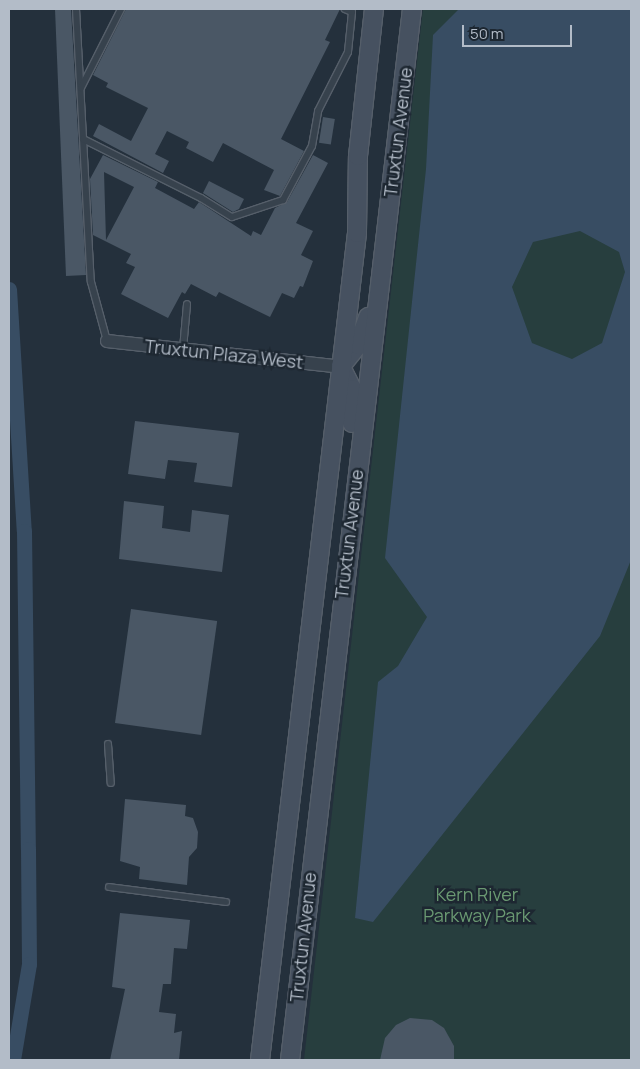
<!DOCTYPE html>
<style>
body{margin:0}
#map{position:relative;width:640px;height:1069px;overflow:hidden;background:#24303c;font-family:Manrope,sans-serif}
div>[style]{position:absolute}
.green>*{inset:0;background:#273e3e}
.water>*{inset:0;background:#384d63}
.canal>*{height:15px;margin:-7.5px;padding:0 7.5px;transform-origin:7.5px;border-radius:7.5px;background:#384d63}
.building>*{inset:0;background:#4a5765;transform-origin:0 0}
.roads{filter:drop-shadow(1px 0 #565f6a) drop-shadow(-1px 0 #565f6a) drop-shadow(0 1px #565f6a) drop-shadow(0 -1px #565f6a)}
.service>*{height:6px;margin:-3px;padding:0 3px;transform-origin:3px;border-radius:3px;background:#37424d}
.minor>*{height:12px;margin:-6px;padding:0 6px;transform-origin:6px;border-radius:6px;background:#37424d}
.secondary>*{height:18px;margin:-9px;padding:0 9px;transform-origin:9px;border-radius:9px;background:#465160}
span{translate:-50% -50%;white-space:nowrap;text-align:center;line-height:1.15;-webkit-text-stroke:5px #1d2731;paint-order:stroke}
.street-label{font-size:18px;color:#b3bcc8}
.park-label{font-size:18px;color:#6a9972}
.frame{position:absolute;inset:0;border:10px solid #b3bcc8;pointer-events:none}
.scale{position:absolute;left:462px;top:25px;width:110px;height:22px;box-sizing:border-box;border:2px solid #b3bcc8;border-top:0;padding-left:6px;font-size:15px;line-height:18px;white-space:nowrap;color:#b3bcc8;-webkit-text-stroke:4px #1d2731;paint-order:stroke}
</style>
<div id="map">
<div class="green">
<i style="clip-path:polygon(423px 9px,631px 9px,631px 1060px,304px 1060px)"></i>
</div>
<div class="water">
<i style="clip-path:polygon(evenodd,459px 9px,631px 9px,631px 560px,600px 636px,373px 922px,355px 918px,378px 682px,398px 666px,427px 617px,385px 558px,426px 169px,433px 35px,459px 9px,580px 231px,619px 252px,625px 272px,602px 343px,572px 359px,532px 343px,512px 287px,533px 242px,580px 231px)"></i>
</div>
<div class="canal">
<i style="left:9px;top:289px;width:242px;rotate:86.5deg"></i>
<i style="left:24px;top:531px;width:318px;rotate:89.3deg"></i>
<i style="left:28px;top:849px;width:115px;rotate:89.5deg"></i>
<i style="left:29px;top:964px;width:97px;rotate:99.5deg"></i>
</div>
<div class="building">
<i style="clip-path:polygon(55px 9px,71px 9px,86px 275px,66px 276px)"></i>
<i style="clip-path:polygon(126px 9px,340px 9px,325px 40px,330px 42px,281px 139px,304px 151px,280px 196px,264px 190px,274px 170px,223px 143px,213px 162px,186px 148px,189px 142px,167px 131px,155px 154px,169px 161px,163px 173px,93px 136px,99px 124px,131px 141px,148px 108px,106px 87px,108px 83px,93px 75px)"></i>
<i style="left:323px;top:117px;width:12px;height:26px;rotate:9deg"></i>
<i style="clip-path:polygon(evenodd,103px 155px,158px 182px,155px 188px,194px 209px,199px 202px,251px 236px,253px 231px,261px 235px,275px 208px,287px 202px,313px 155px,328px 163px,296px 223px,313px 231px,301px 255px,313px 261px,303px 287px,300px 286px,294px 298px,282px 293px,270px 317px,219px 292px,216px 297px,191px 284px,185px 294px,182px 292px,168px 318px,121px 294px,135px 267px,126px 263px,131px 254px,93px 235px,90px 179px,103px 155px,104px 172px,134px 187px,106px 240px,104px 172px)"></i>
<i style="clip-path:polygon(209px 181px,244px 199px,239px 209px,233px 212px,203px 193px)"></i>
<i style="clip-path:polygon(135px 421px,239px 433px,232px 487px,194px 482px,197px 463px,168px 460px,165px 479px,128px 474px)"></i>
<i style="clip-path:polygon(124px 501px,164px 506px,162px 528px,190px 532px,192px 510px,229px 515px,222px 572px,119px 559px)"></i>
<i style="left:131px;top:609px;width:87px;height:115px;rotate:8deg"></i>
<i style="clip-path:polygon(125px 799px,186px 805px,185px 816px,193px 818px,198px 832px,197px 848px,189px 857px,187px 885px,139px 879px,140px 867px,120px 861px)"></i>
<i style="clip-path:polygon(120px 913px,190px 920px,187px 949px,174px 948px,171px 984px,163px 984px,159px 1012px,176px 1014px,174px 1033px,182px 1031px,179px 1060px,110px 1060px,125px 989px,112px 987px)"></i>
<i style="clip-path:polygon(410px 1018px,432px 1020px,444px 1028px,454px 1046px,454px 1060px,380px 1060px,385px 1038px,396px 1025px)"></i>
</div>
<div class="roads">
<div class="service">
<i style="left:76px;top:9px;width:273px;rotate:86.9deg"></i>
<i style="left:91px;top:282px;width:61px;rotate:74.8deg"></i>
<i style="left:81px;top:88px;width:89px;rotate:-63.1deg"></i>
<i style="left:83px;top:139px;width:132px;rotate:26.6deg"></i>
<i style="left:201px;top:198px;width:36px;rotate:32deg"></i>
<i style="left:232px;top:217px;width:54px;rotate:-18.4deg"></i>
<i style="left:283px;top:200px;width:61px;rotate:-61.8deg"></i>
<i style="left:312px;top:146px;width:36px;rotate:-80deg"></i>
<i style="left:318px;top:111px;width:66px;rotate:-63deg"></i>
<i style="left:348px;top:52px;width:40px;rotate:-84.3deg"></i>
<i style="left:352px;top:12px;width:8px;rotate:-157deg"></i>
<i style="left:183px;top:349px;width:45px;rotate:-84.9deg"></i>
<i style="left:108px;top:744px;width:39px;rotate:86deg"></i>
<i style="left:109px;top:887px;width:118px;rotate:7.3deg"></i>
</div>
<div class="minor">
<i style="left:107px;top:341px;width:235px;rotate:6.3deg"></i>
</div>
<div class="secondary">
<i style="left:341px;top:366px;width:27px;rotate:-51deg"></i>
<i style="left:358px;top:345px;width:30px;rotate:-70deg"></i>
<i style="left:341px;top:367px;width:25px;rotate:63deg"></i>
<i style="left:352px;top:389px;width:34px;rotate:90deg"></i>
<i style="left:260px;top:1060px;width:833px;rotate:-83.31deg"></i>
<i style="left:357px;top:233px;width:77px;rotate:-89.3deg"></i>
<i style="left:358px;top:156px;width:148px;rotate:-83.8deg"></i>
<i style="left:290px;top:1060px;width:1058px;rotate:-83.38deg"></i>
</div>
</div>
<div class="street-label">
<span style="left:398px;top:132px;rotate:-83deg">Truxtun Avenue</span>
<span style="left:224px;top:354px;rotate:6deg">Truxtun Plaza West</span>
<span style="left:349px;top:534px;rotate:-83deg">Truxtun Avenue</span>
<span style="left:303px;top:937px;rotate:-84deg">Truxtun Avenue</span>
</div>
<div class="park-label">
<span style="left:477px;top:905px">Kern River<br>Parkway Park</span>
</div>
<div class="frame"></div>
<div class="scale">50 m</div>
</div>
